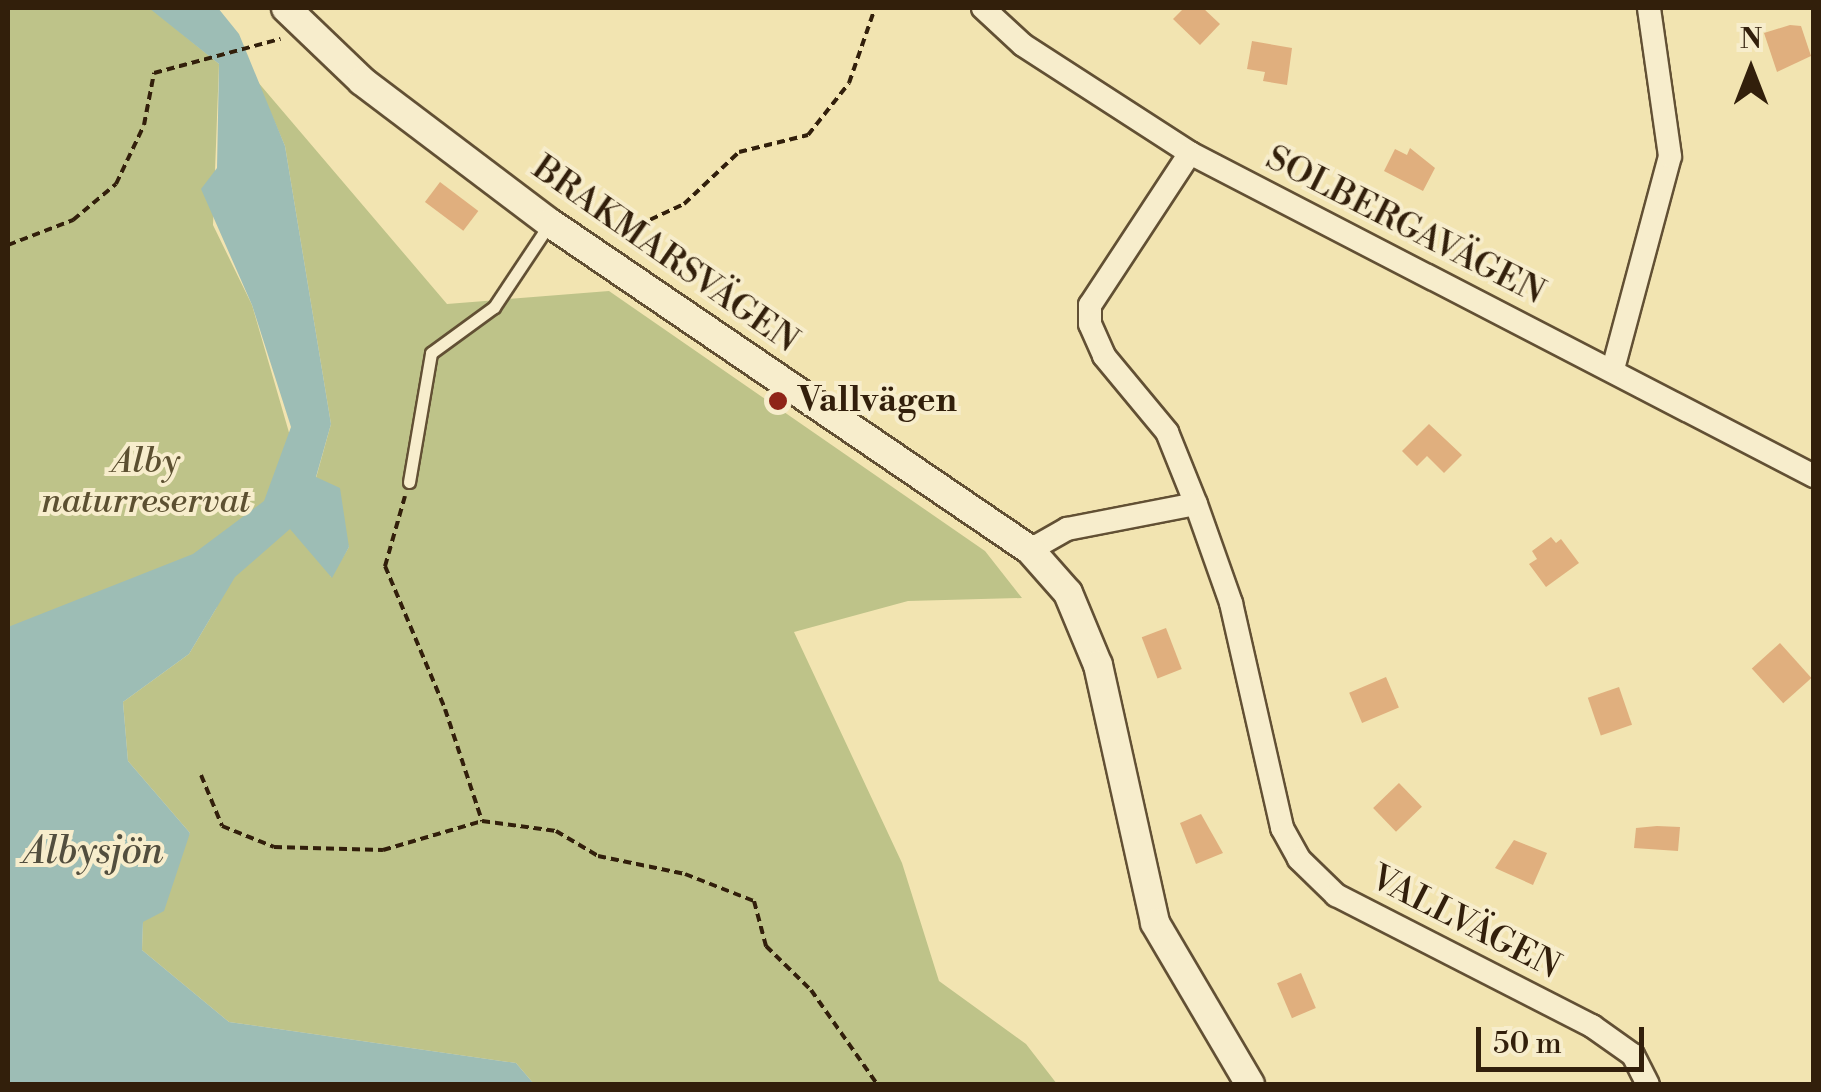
<!DOCTYPE html>
<meta charset="utf-8">
<style>
body{margin:0}
#map{position:relative;width:1821px;height:1092px;overflow:hidden;background:#f2e4b1;font-family:"Libre Bodoni",serif}
div>[style]{position:absolute}
.green>*{inset:0;background:#bec389}
.water>*{inset:0;background:#9dbdb5}
.building>*{inset:0;background:#e0af7e;transform-origin:0 0}
.path>*{height:4px;margin-top:-2px;transform-origin:0;background:repeating-linear-gradient(90deg,#321f0b 0 8px,transparent 0 13px)}
.roads{filter:drop-shadow(2px 0 #625034) drop-shadow(-2px 0 #625034) drop-shadow(0 2px #625034) drop-shadow(0 -2px #625034)}
.service>*{height:11px;margin:-5.5px;padding:0 5.5px;transform-origin:5.5px;border-radius:5.5px;background:#f7edcc}
.minor>*{height:22px;margin:-11px;padding:0 11px;transform-origin:11px;border-radius:11px;background:#f7edcc}
.tertiary>*{height:28px;margin:-14px;padding:0 14px;transform-origin:14px;border-radius:14px;background:#f7edcc}
.dots>*{width:28px;height:28px;translate:-50% -50%;box-sizing:border-box;border:5px solid #f7edcc;border-radius:50%}
span{translate:-50% -50%;white-space:nowrap;text-align:center;line-height:1.15;-webkit-text-stroke:8px #f7edcc;paint-order:stroke}
.street-label{font-size:35px;color:#321f0b}
.poi-label{font-size:35px;color:#321f0b;font-weight:700}
.left{translate:0 -50%;text-align:left}
.park-label{font-size:35px;color:#5c5031;font-style:italic}
.water-label{font-size:38px;color:#524e3e;font-style:italic}
.frame{position:absolute;inset:0;border:10px solid #321f0b;pointer-events:none}
.north{position:absolute;left:1701px;top:20px;width:100px;height:100px;-webkit-text-stroke:8px #f7edcc;paint-order:stroke;rotate:0deg;font-size:28px;font-weight:700;line-height:40px;text-align:center;color:#321f0b}
.north::after{content:'';display:block;margin:auto;width:35px;height:45px;background:#321f0b;clip-path:polygon(50% 0,100% 100%,50% 72%,0 100%)}
.scale{position:absolute;left:1476px;top:1027px;width:168px;height:45px;box-sizing:border-box;border:5px solid #321f0b;border-top:0;padding-left:12px;font-size:30px;line-height:35px;white-space:nowrap;color:#321f0b;-webkit-text-stroke:8px #f7edcc;paint-order:stroke}
</style>
<div id="map">
<div class="green">
<i style="clip-path:polygon(8px 8px,161px 8px,164px 19px,219px 64px,213px 225px,252px 305px,331px 577px,349px 547px,316px 478px,331px 424px,285px 146px,257px 81px,447px 304px,609px 291px,985px 551px,1022px 598px,908px 601px,794px 632px,902px 863px,939px 981px,1026px 1044px,1057px 1084px,534px 1084px,516px 1063px,229px 1022px,142px 950px,143px 921px,190px 833px,128px 761px,123px 702px,189px 654px,217px 607px,8px 690px)"></i>
</div>
<div class="water">
<i style="clip-path:polygon(149px 8px,218px 8px,239px 34px,285px 146px,331px 424px,316px 477px,340px 488px,349px 547px,332px 578px,290px 529px,235px 577px,189px 654px,123px 702px,128px 761px,190px 833px,164px 911px,143px 922px,142px 950px,229px 1022px,516px 1063px,534px 1084px,8px 1084px,8px 627px,193px 554px,264px 501px,291px 427px,252px 305px,201px 189px,217px 168px,219px 64px)"></i>
</div>
<div class="building">
<i style="clip-path:polygon(1184px 8px,1203px 8px,1220px 24px,1200px 45px,1173px 19px)"></i>
<i style="clip-path:polygon(1790px 25px,1801px 26px,1811px 56px,1777px 72px,1764px 33px)"></i>
<i style="clip-path:polygon(1252px 41px,1292px 48px,1287px 85px,1263px 81px,1265px 72px,1247px 69px)"></i>
<i style="clip-path:polygon(1410px 148px,1435px 168px,1423px 191px,1384px 171px,1395px 149px,1407px 155px)"></i>
<i style="left:440px;top:182px;width:48px;height:25px;rotate:37deg"></i>
<i style="clip-path:polygon(1429px 424px,1462px 455px,1444px 473px,1427px 456px,1417px 466px,1402px 451px)"></i>
<i style="clip-path:polygon(1551px 537px,1556px 543px,1561px 539px,1579px 563px,1546px 587px,1529px 564px,1537px 559px,1532px 551px)"></i>
<i style="left:1166px;top:628px;width:44px;height:26px;rotate:69deg"></i>
<i style="left:1780px;top:643px;width:47px;height:38px;rotate:48deg"></i>
<i style="left:1386px;top:677px;width:33px;height:40px;rotate:67deg"></i>
<i style="left:1619px;top:687px;width:40px;height:33px;rotate:71deg"></i>
<i style="left:1399px;top:783px;width:33px;height:36px;rotate:46deg"></i>
<i style="clip-path:polygon(1201px 814px,1223px 853px,1196px 864px,1180px 823px)"></i>
<i style="clip-path:polygon(1657px 826px,1680px 827px,1678px 851px,1634px 848px,1636px 828px)"></i>
<i style="clip-path:polygon(1514px 840px,1547px 853px,1533px 885px,1495px 868px)"></i>
<i style="left:1301px;top:973px;width:38px;height:26px;rotate:67deg"></i>
</div>
<div class="path">
<i style="left:615px;top:236px;width:76px;rotate:-24.9deg"></i>
<i style="left:684px;top:204px;width:76px;rotate:-43.4deg"></i>
<i style="left:739px;top:152px;width:71px;rotate:-13.8deg"></i>
<i style="left:808px;top:135px;width:66px;rotate:-51.7deg"></i>
<i style="left:849px;top:83px;width:79px;rotate:-70.9deg"></i>
<i style="left:8px;top:245px;width:70px;rotate:-21deg"></i>
<i style="left:73px;top:220px;width:56px;rotate:-39.9deg"></i>
<i style="left:116px;top:184px;width:65px;rotate:-64.6deg"></i>
<i style="left:144px;top:125px;width:53px;rotate:-79.1deg"></i>
<i style="left:154px;top:73px;width:131px;rotate:-15.1deg"></i>
<i style="left:405px;top:496px;width:73px;rotate:105.9deg"></i>
<i style="left:385px;top:566px;width:155px;rotate:67.2deg"></i>
<i style="left:445px;top:709px;width:118px;rotate:71.7deg"></i>
<i style="left:482px;top:821px;width:75px;rotate:7.7deg"></i>
<i style="left:556px;top:831px;width:49px;rotate:30.8deg"></i>
<i style="left:598px;top:856px;width:89px;rotate:11.7deg"></i>
<i style="left:685px;top:874px;width:74px;rotate:21.4deg"></i>
<i style="left:754px;top:901px;width:47px;rotate:75.1deg"></i>
<i style="left:766px;top:946px;width:63px;rotate:44.4deg"></i>
<i style="left:811px;top:990px;width:115px;rotate:54.9deg"></i>
<i style="left:201px;top:775px;width:55px;rotate:67.6deg"></i>
<i style="left:222px;top:826px;width:56px;rotate:22deg"></i>
<i style="left:274px;top:847px;width:109px;rotate:1.6deg"></i>
<i style="left:383px;top:850px;width:103px;rotate:-16.3deg"></i>
</div>
<div class="roads">
<div class="service">
<i style="left:409px;top:482px;width:131px;rotate:-80.3deg"></i>
<i style="left:431px;top:353px;width:78px;rotate:-36.1deg"></i>
<i style="left:494px;top:307px;width:101px;rotate:-56.3deg"></i>
</div>
<div class="minor">
<i style="left:983px;top:8px;width:54px;rotate:42.8deg"></i>
<i style="left:1023px;top:45px;width:199px;rotate:32.9deg"></i>
<i style="left:1190px;top:153px;width:703px;rotate:27.37deg"></i>
<i style="left:1190px;top:153px;width:182px;rotate:123.3deg"></i>
<i style="left:1090px;top:305px;width:19px;rotate:90deg"></i>
<i style="left:1090px;top:324px;width:35px;rotate:66deg"></i>
<i style="left:1104px;top:356px;width:99px;rotate:50.3deg"></i>
<i style="left:1167px;top:432px;width:78px;rotate:68.1deg"></i>
<i style="left:1196px;top:504px;width:105px;rotate:70.5deg"></i>
<i style="left:1231px;top:603px;width:231px;rotate:77.2deg"></i>
<i style="left:1282px;top:828px;width:35px;rotate:61deg"></i>
<i style="left:1299px;top:859px;width:52px;rotate:44.2deg"></i>
<i style="left:1336px;top:895px;width:288px;rotate:27.1deg"></i>
<i style="left:1592px;top:1026px;width:50px;rotate:35.3deg"></i>
<i style="left:1633px;top:1055px;width:33px;rotate:63deg"></i>
<i style="left:1613px;top:369px;width:220px;rotate:-75deg"></i>
<i style="left:1670px;top:156px;width:149px;rotate:-98.1deg"></i>
<i style="left:1030px;top:550px;width:43px;rotate:-29.6deg"></i>
<i style="left:1067px;top:529px;width:131px;rotate:-11deg"></i>
</div>
<div class="tertiary">
<i style="left:286px;top:8px;width:105px;rotate:43.8deg"></i>
<i style="left:362px;top:81px;width:236px;rotate:37.1deg"></i>
<i style="left:550px;top:223px;width:581px;rotate:34.26deg"></i>
<i style="left:1030px;top:550px;width:57px;rotate:48.5deg"></i>
<i style="left:1068px;top:593px;width:78px;rotate:67.4deg"></i>
<i style="left:1098px;top:665px;width:264px;rotate:77.5deg"></i>
<i style="left:1155px;top:923px;width:187px;rotate:59.5deg"></i>
</div>
</div>
<div class="dots">
<i style="left:778px;top:401px;background:#8f2418"></i>
</div>
<div class="street-label">
<span style="left:1405px;top:226px;rotate:27deg">SOLBERGAVÄGEN</span>
<span style="left:665px;top:255px;rotate:35deg">BRAKMARSVÄGEN</span>
<span style="left:1465px;top:923px;rotate:27deg">VALLVÄGEN</span>
</div>
<div class="poi-label">
<span class="left" style="left:798px;top:401px">Vallvägen</span>
</div>
<div class="park-label">
<span style="left:146px;top:482px">Alby<br>naturreservat</span>
</div>
<div class="water-label">
<span style="left:93px;top:852px">Albysjön</span>
</div>
<div class="frame"></div>
<div class="north">N</div>
<div class="scale">50 m</div>
</div>
